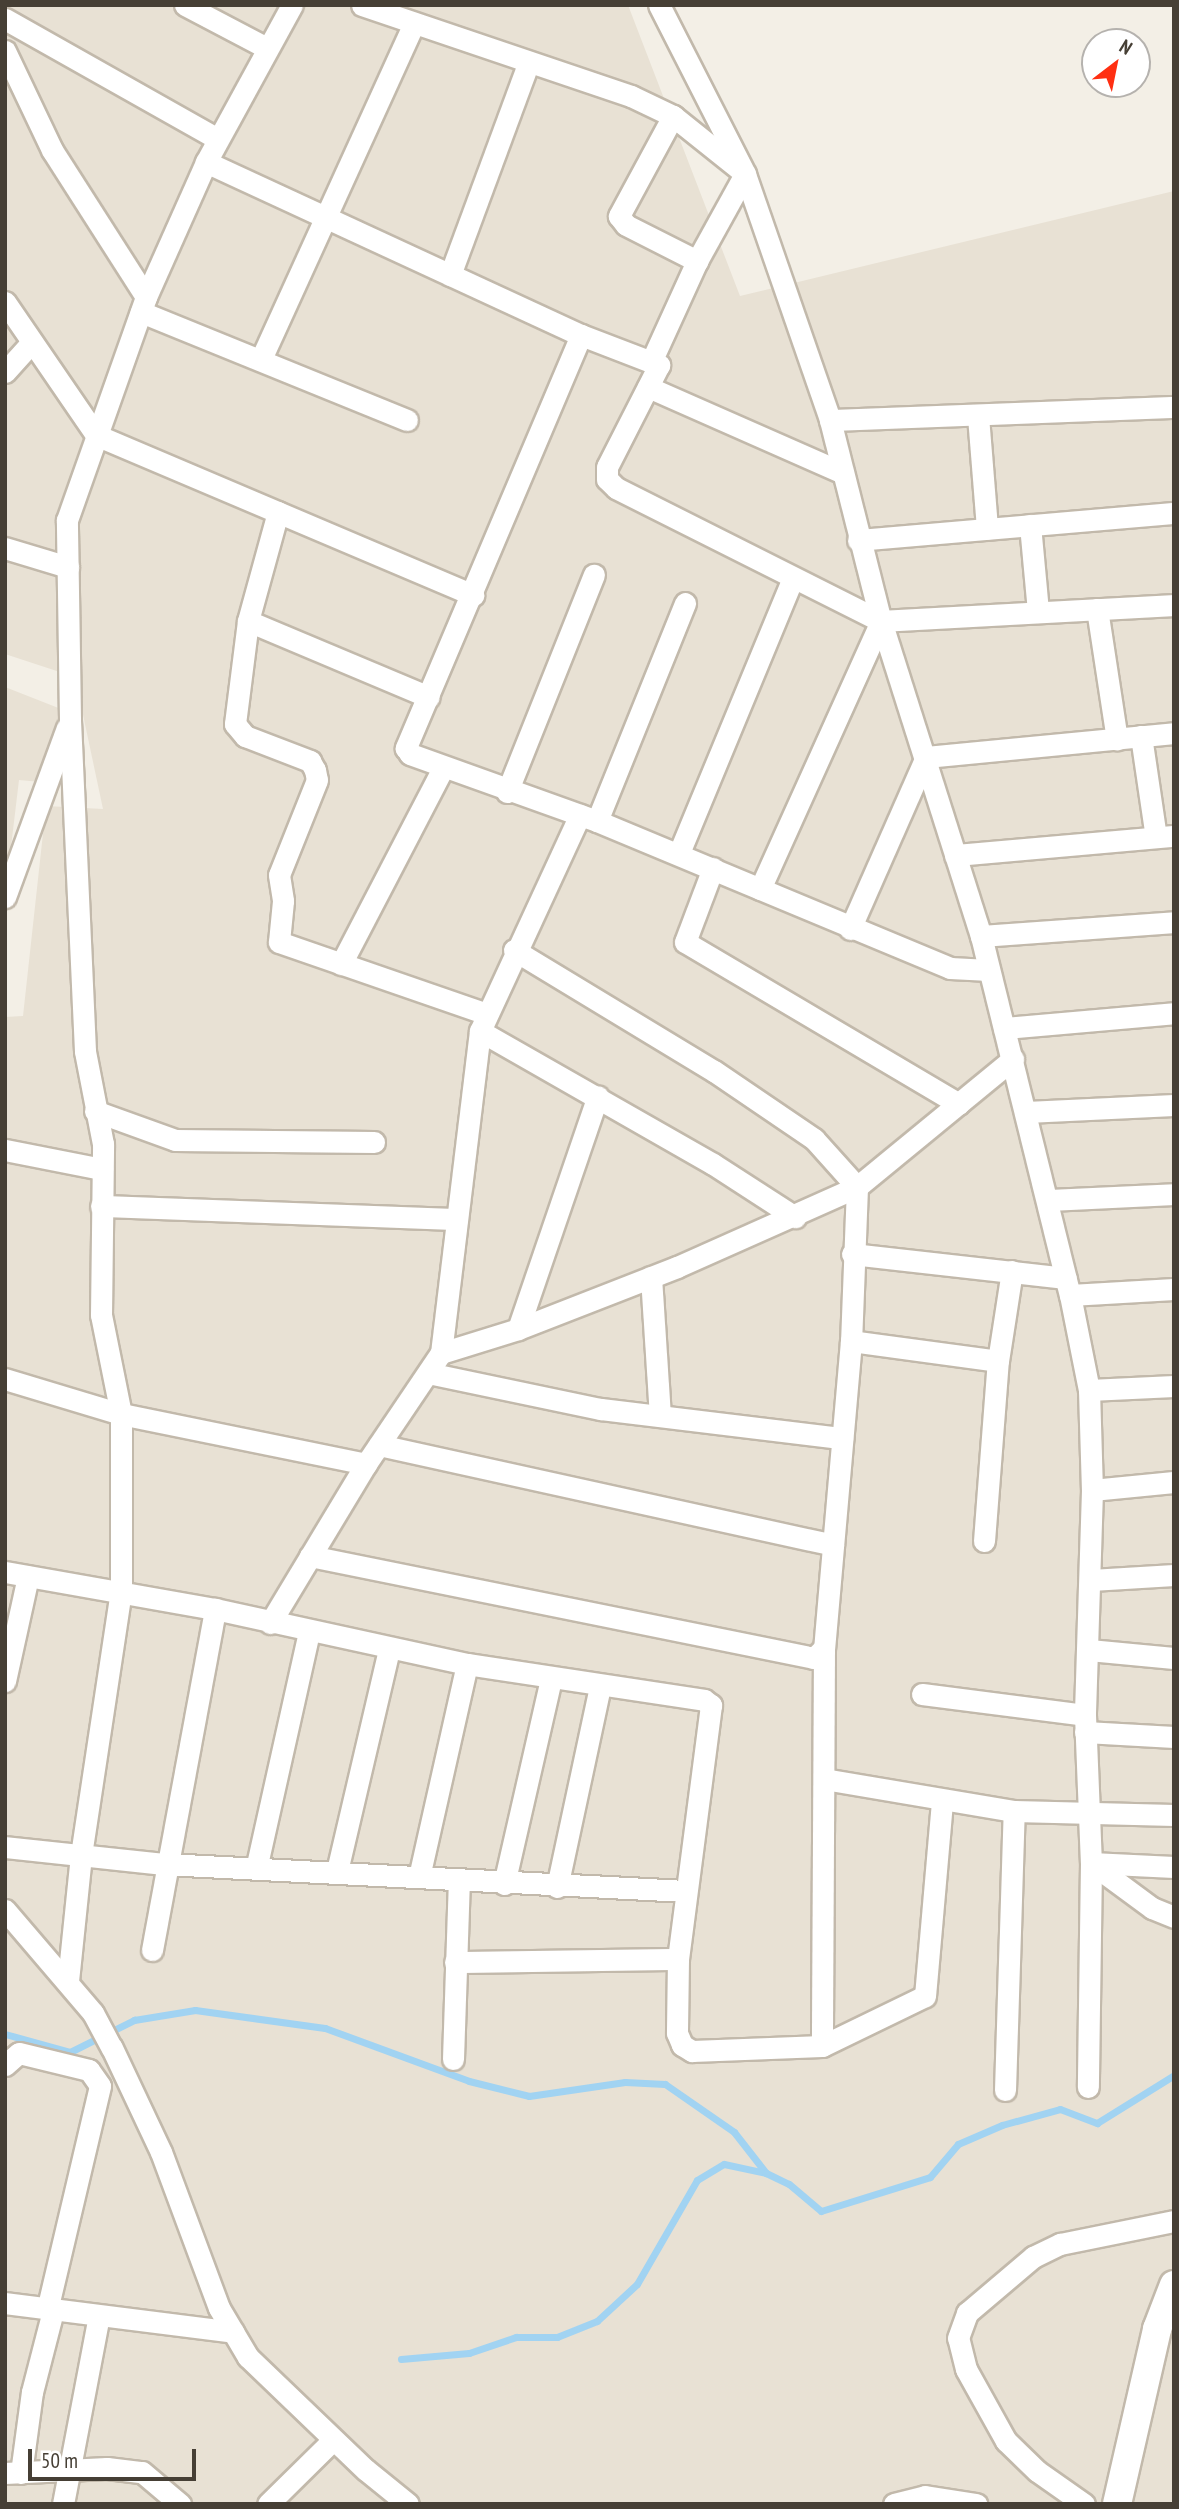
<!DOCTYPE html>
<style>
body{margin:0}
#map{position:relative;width:1179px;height:2509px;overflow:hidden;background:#f3efe6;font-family:"PT Sans Narrow",sans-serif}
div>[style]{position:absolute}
.residential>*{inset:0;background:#e8e1d4}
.stream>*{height:7px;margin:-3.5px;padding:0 3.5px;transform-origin:3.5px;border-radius:3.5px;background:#a1d3f2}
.roads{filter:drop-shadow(2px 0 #c2b9ab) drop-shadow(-2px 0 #c2b9ab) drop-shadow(0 2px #c2b9ab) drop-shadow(0 -2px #c2b9ab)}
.minor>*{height:21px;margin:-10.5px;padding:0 10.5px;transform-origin:10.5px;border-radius:10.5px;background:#fff}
.tertiary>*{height:28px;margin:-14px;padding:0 14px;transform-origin:14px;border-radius:14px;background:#fff}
span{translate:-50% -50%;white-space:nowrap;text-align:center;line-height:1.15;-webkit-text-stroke:5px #fff;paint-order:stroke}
.frame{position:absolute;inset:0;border:7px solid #463f35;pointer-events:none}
.north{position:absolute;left:1081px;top:28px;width:70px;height:70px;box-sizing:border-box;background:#fff;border:2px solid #b5b2ae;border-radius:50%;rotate:32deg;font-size:19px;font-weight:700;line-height:28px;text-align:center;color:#463f35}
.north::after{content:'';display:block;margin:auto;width:24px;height:32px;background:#ff2f12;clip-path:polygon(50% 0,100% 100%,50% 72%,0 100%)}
.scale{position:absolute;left:28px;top:2449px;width:168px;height:32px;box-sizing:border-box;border:4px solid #463f35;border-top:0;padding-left:9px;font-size:21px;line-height:24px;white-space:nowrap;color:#463f35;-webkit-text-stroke:5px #fff;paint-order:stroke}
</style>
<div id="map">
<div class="residential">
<i style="clip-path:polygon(5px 5px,628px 5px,740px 296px,1174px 191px,1174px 2504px,5px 2504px,5px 1017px,23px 1016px,46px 806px,103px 809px,75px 677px,5px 654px)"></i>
<i style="clip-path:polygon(5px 687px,61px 709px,73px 785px,19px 780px,5px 897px)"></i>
</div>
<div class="stream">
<i style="left:5px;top:2034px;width:67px;rotate:15.5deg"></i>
<i style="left:70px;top:2052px;width:72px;rotate:-26.6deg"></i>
<i style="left:134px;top:2020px;width:62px;rotate:-9.3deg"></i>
<i style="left:195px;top:2010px;width:131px;rotate:7.9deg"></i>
<i style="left:325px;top:2028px;width:153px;rotate:20.2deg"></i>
<i style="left:469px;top:2081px;width:62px;rotate:14deg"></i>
<i style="left:529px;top:2096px;width:97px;rotate:-8.3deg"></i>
<i style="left:625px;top:2082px;width:40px;rotate:2.9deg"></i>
<i style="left:665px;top:2084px;width:84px;rotate:34.8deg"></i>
<i style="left:734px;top:2132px;width:52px;rotate:52deg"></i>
<i style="left:401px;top:2359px;width:68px;rotate:-5deg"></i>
<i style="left:469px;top:2353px;width:50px;rotate:-18.8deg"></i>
<i style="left:516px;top:2337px;width:41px"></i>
<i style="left:557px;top:2337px;width:43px;rotate:-21.8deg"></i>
<i style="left:597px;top:2321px;width:54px;rotate:-42.8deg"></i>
<i style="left:637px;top:2284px;width:120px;rotate:-60deg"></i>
<i style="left:697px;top:2180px;width:31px;rotate:-31deg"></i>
<i style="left:724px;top:2164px;width:43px;rotate:12.1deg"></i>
<i style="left:766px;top:2173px;width:25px;rotate:26deg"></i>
<i style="left:789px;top:2184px;width:42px;rotate:40.2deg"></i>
<i style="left:821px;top:2211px;width:114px;rotate:-17.3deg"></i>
<i style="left:930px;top:2177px;width:43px;rotate:-49.7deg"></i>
<i style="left:958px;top:2144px;width:48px;rotate:-23.4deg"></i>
<i style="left:1002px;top:2125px;width:60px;rotate:-15.4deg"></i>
<i style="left:1060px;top:2109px;width:40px;rotate:21deg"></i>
<i style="left:1097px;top:2123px;width:91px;rotate:-31.9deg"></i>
</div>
<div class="roads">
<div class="minor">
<i style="left:185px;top:5px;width:93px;rotate:27.7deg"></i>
<i style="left:362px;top:5px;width:284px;rotate:18.7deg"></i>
<i style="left:631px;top:96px;width:47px;rotate:25.5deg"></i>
<i style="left:673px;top:116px;width:83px;rotate:38.7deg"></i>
<i style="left:659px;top:5px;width:190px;rotate:63deg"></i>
<i style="left:745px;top:174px;width:260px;rotate:70.9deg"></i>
<i style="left:830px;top:420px;width:207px;rotate:75.8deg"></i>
<i style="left:881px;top:621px;width:330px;rotate:72.4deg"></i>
<i style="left:981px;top:936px;width:370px;rotate:76.1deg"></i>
<i style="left:1070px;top:1295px;width:97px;rotate:78.7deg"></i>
<i style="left:1089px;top:1390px;width:100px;rotate:88.3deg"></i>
<i style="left:1092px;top:1490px;width:225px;rotate:91.8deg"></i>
<i style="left:1085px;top:1715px;width:148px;rotate:87.7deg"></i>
<i style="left:1091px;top:1863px;width:224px;rotate:90.8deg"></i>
<i style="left:5px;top:19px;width:244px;rotate:29.4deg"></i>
<i style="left:5px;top:51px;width:110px;rotate:64.6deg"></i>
<i style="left:52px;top:150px;width:174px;rotate:57.4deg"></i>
<i style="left:673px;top:116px;width:114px;rotate:118.4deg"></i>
<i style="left:619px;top:216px;width:11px;rotate:52deg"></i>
<i style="left:626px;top:225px;width:80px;rotate:26.9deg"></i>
<i style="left:206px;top:162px;width:413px;rotate:24.8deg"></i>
<i style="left:581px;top:335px;width:84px;rotate:21deg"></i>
<i style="left:659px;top:365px;width:114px;rotate:117deg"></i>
<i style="left:607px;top:467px;width:12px;rotate:90deg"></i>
<i style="left:607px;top:479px;width:13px;rotate:45deg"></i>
<i style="left:616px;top:488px;width:297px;rotate:26.7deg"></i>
<i style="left:881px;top:621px;width:293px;rotate:-3.1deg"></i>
<i style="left:450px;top:275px;width:227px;rotate:-69.7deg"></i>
<i style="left:5px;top:302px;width:161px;rotate:55.6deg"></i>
<i style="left:96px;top:435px;width:410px;rotate:23deg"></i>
<i style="left:141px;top:312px;width:287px;rotate:22.1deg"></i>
<i style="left:581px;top:335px;width:449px;rotate:113deg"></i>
<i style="left:406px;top:748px;width:7px;rotate:56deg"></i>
<i style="left:410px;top:754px;width:199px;rotate:19.7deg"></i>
<i style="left:597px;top:821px;width:382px;rotate:22.6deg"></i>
<i style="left:950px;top:968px;width:39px;rotate:3deg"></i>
<i style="left:261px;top:359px;width:369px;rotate:-65.5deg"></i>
<i style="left:651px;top:362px;width:111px;rotate:-65.5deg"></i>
<i style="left:697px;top:261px;width:99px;rotate:-61.1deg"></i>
<i style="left:5px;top:372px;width:40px;rotate:-48deg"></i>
<i style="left:648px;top:387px;width:213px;rotate:23.8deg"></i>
<i style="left:978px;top:416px;width:113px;rotate:85.4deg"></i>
<i style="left:830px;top:420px;width:344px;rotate:-2.2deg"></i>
<i style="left:278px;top:512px;width:113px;rotate:105.4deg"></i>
<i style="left:248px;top:621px;width:104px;rotate:97.2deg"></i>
<i style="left:235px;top:724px;width:16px;rotate:50deg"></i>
<i style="left:245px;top:736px;width:70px;rotate:21deg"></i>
<i style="left:310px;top:761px;width:10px;rotate:61deg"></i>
<i style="left:315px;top:770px;width:10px;rotate:79deg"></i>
<i style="left:317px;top:780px;width:102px;rotate:111.8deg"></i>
<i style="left:279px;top:875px;width:26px;rotate:81deg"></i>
<i style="left:283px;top:901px;width:41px;rotate:95.6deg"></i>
<i style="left:279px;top:942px;width:220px;rotate:19.1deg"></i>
<i style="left:1030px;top:525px;width:87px;rotate:84.7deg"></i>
<i style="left:858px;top:540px;width:317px;rotate:-4.9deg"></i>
<i style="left:5px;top:548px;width:66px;rotate:16.8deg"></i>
<i style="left:1097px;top:609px;width:132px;rotate:81.3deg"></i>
<i style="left:248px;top:621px;width:196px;rotate:22.8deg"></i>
<i style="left:1141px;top:736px;width:102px;rotate:81.6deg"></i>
<i style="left:507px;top:792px;width:234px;rotate:-68.2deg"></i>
<i style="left:597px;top:821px;width:235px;rotate:-68deg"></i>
<i style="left:679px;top:853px;width:298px;rotate:-67.5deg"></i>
<i style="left:955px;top:855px;width:220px;rotate:-5deg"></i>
<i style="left:713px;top:868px;width:79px;rotate:110.7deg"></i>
<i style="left:685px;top:942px;width:318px;rotate:30.6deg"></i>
<i style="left:760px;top:889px;width:294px;rotate:-65.7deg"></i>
<i style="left:5px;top:897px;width:180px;rotate:-69.9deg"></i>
<i style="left:850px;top:929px;width:188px;rotate:-66.2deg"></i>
<i style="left:926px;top:757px;width:249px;rotate:-5.5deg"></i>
<i style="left:981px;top:936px;width:194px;rotate:-4.1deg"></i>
<i style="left:514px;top:950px;width:234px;rotate:31.2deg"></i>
<i style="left:714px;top:1071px;width:121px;rotate:34.2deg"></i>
<i style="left:814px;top:1139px;width:64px;rotate:48.1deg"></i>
<i style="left:857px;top:1187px;width:154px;rotate:92.2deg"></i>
<i style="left:851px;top:1341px;width:308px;rotate:95deg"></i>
<i style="left:824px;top:1648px;width:398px;rotate:90.3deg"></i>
<i style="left:341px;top:964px;width:221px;rotate:-62.5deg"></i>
<i style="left:1004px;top:1028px;width:171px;rotate:-5deg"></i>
<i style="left:480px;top:1031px;width:268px;rotate:29.7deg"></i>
<i style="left:713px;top:1164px;width:98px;rotate:32.9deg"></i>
<i style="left:95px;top:1111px;width:85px;rotate:19.9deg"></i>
<i style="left:175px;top:1140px;width:199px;rotate:0.6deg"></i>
<i style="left:1026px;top:1112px;width:148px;rotate:-2.7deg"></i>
<i style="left:5px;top:1150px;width:99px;rotate:11.1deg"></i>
<i style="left:1049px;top:1200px;width:125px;rotate:-2.7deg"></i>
<i style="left:101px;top:1206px;width:356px;rotate:2.1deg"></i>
<i style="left:852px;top:1254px;width:215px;rotate:6.4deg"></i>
<i style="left:651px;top:1277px;width:139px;rotate:86.3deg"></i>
<i style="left:1070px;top:1295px;width:104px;rotate:-3.3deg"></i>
<i style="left:518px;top:1329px;width:246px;rotate:-71.1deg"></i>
<i style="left:851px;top:1341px;width:148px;rotate:7.7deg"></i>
<i style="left:441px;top:1353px;width:81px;rotate:-17.3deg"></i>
<i style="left:518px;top:1329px;width:171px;rotate:-21.3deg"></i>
<i style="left:677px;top:1267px;width:197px;rotate:-24deg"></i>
<i style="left:857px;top:1187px;width:202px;rotate:-39.4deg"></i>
<i style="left:428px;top:1373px;width:177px;rotate:11.8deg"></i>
<i style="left:601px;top:1409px;width:243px;rotate:6.9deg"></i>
<i style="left:5px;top:1379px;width:121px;rotate:16.8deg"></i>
<i style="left:121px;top:1414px;width:250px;rotate:11.5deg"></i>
<i style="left:1089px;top:1390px;width:85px;rotate:-2.7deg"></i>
<i style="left:379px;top:1445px;width:465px;rotate:12.4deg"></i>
<i style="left:1092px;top:1490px;width:82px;rotate:-5.6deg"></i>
<i style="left:984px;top:1541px;width:181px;rotate:-85.6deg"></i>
<i style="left:998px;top:1361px;width:91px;rotate:-81.2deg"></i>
<i style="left:310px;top:1556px;width:514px;rotate:11.44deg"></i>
<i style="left:814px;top:1658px;width:14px;rotate:-45deg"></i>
<i style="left:5px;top:1572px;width:213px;rotate:10deg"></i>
<i style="left:215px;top:1609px;width:258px;rotate:12.3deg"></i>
<i style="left:467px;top:1664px;width:240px;rotate:8.6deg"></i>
<i style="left:704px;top:1700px;width:9px;rotate:36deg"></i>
<i style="left:711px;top:1705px;width:256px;rotate:97.4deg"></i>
<i style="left:678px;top:1959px;width:74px;rotate:90.8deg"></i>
<i style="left:677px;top:2033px;width:13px;rotate:67deg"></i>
<i style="left:682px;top:2045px;width:12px;rotate:31deg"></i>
<i style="left:692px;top:2051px;width:130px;rotate:-2.2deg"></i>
<i style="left:822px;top:2046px;width:114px;rotate:-25.9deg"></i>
<i style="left:925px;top:1996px;width:195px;rotate:-85deg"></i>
<i style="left:1091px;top:1580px;width:83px;rotate:-3.4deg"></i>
<i style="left:270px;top:1623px;width:186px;rotate:-58.9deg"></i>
<i style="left:366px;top:1464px;width:134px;rotate:-56deg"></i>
<i style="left:441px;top:1353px;width:324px;rotate:-83.1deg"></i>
<i style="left:480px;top:1031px;width:238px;rotate:-65.2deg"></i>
<i style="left:1089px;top:1650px;width:85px;rotate:5.4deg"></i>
<i style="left:5px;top:1681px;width:107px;rotate:-77.6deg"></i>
<i style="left:922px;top:1694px;width:164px;rotate:7.3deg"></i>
<i style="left:1085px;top:1732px;width:89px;rotate:3.2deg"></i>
<i style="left:824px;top:1779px;width:193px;rotate:9.6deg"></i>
<i style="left:1014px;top:1811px;width:160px;rotate:1.4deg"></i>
<i style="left:5px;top:1847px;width:161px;rotate:6.1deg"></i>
<i style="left:165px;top:1864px;width:522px;rotate:2.97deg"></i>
<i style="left:1091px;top:1863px;width:76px;rotate:36.4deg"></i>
<i style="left:1152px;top:1908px;width:24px;rotate:22deg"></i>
<i style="left:1091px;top:1863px;width:83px;rotate:2.8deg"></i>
<i style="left:256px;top:1869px;width:244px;rotate:-77.4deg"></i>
<i style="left:337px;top:1871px;width:228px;rotate:-76.8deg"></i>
<i style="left:419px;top:1877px;width:218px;rotate:-77.3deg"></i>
<i style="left:504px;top:1884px;width:211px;rotate:-77.1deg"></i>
<i style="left:557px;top:1887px;width:206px;rotate:-77.9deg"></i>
<i style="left:5px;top:1910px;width:135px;rotate:49.5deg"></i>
<i style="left:93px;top:2013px;width:40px;rotate:62deg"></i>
<i style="left:112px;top:2048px;width:115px;rotate:64.8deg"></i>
<i style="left:161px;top:2152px;width:166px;rotate:69.6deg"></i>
<i style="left:219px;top:2308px;width:57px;rotate:59.4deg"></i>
<i style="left:248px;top:2357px;width:163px;rotate:43.8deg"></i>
<i style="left:366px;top:2470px;width:54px;rotate:39deg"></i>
<i style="left:152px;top:1950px;width:347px;rotate:-79.5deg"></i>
<i style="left:455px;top:1962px;width:223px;rotate:-0.8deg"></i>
<i style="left:68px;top:1981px;width:127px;rotate:-84.1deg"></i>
<i style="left:81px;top:1855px;width:266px;rotate:-81.4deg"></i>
<i style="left:121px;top:1592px;width:178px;rotate:-90deg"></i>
<i style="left:121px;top:1414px;width:101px;rotate:-101.4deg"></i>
<i style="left:101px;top:1315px;width:171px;rotate:-89.3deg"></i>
<i style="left:103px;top:1144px;width:95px;rotate:-101deg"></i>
<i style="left:85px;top:1051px;width:332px;rotate:-92.6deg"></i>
<i style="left:70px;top:719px;width:199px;rotate:-90.9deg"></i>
<i style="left:67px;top:520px;width:237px;rotate:-70.5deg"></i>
<i style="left:146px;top:297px;width:148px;rotate:-66deg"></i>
<i style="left:206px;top:162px;width:179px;rotate:-61.3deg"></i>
<i style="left:453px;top:2059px;width:178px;rotate:-88.1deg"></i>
<i style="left:5px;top:2065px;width:18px;rotate:-41deg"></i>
<i style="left:19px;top:2053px;width:72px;rotate:13.7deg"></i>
<i style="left:89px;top:2070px;width:19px;rotate:55deg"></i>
<i style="left:100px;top:2086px;width:230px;rotate:103.3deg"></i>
<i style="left:1005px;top:2090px;width:279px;rotate:-88.2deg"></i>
<i style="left:5px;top:2303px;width:230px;rotate:7.2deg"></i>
<i style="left:5px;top:2473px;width:102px;rotate:-2.8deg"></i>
<i style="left:107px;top:2468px;width:35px;rotate:7deg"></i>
<i style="left:142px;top:2472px;width:50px;rotate:40.1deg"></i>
<i style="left:21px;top:2473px;width:82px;rotate:-82.3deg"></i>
<i style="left:32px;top:2392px;width:84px;rotate:-75.5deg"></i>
<i style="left:63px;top:2504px;width:191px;rotate:-79.2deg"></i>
<i style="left:268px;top:2504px;width:91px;rotate:-44.6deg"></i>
<i style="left:894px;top:2504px;width:32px;rotate:-14deg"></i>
<i style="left:925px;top:2496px;width:52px;rotate:8.9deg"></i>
<i style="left:1084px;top:2504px;width:57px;rotate:-144.9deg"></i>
<i style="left:1037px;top:2471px;width:43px;rotate:-135.9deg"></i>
<i style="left:1006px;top:2441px;width:82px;rotate:-119.1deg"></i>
<i style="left:966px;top:2369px;width:32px;rotate:-104deg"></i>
<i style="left:958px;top:2338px;width:27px;rotate:-70deg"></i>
<i style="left:967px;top:2313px;width:87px;rotate:-40.3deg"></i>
<i style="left:1033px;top:2257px;width:30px;rotate:-26deg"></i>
<i style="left:1060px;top:2244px;width:116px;rotate:-11.4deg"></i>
</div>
<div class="tertiary">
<i style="left:1117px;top:2504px;width:180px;rotate:-77.1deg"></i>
<i style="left:1157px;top:2329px;width:47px;rotate:-68.9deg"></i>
</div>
</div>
<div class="frame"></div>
<div class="north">N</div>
<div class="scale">50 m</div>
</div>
